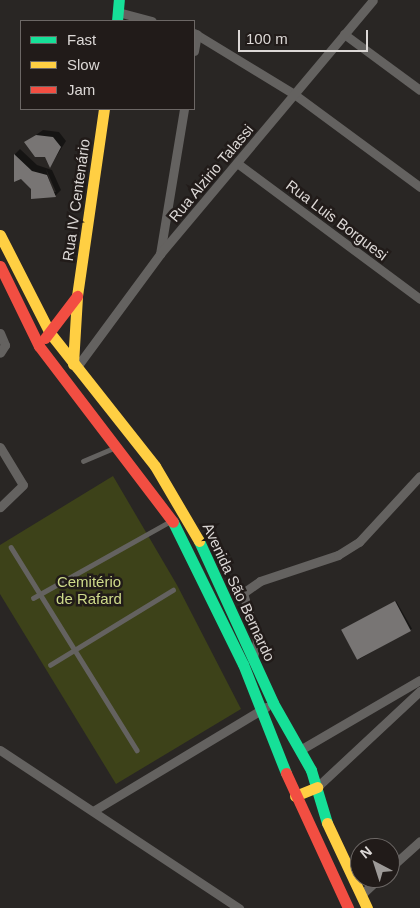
<!DOCTYPE html>
<meta charset="utf-8">
<style>
body{margin:0}
#map{position:relative;width:420px;height:908px;overflow:hidden;background:#292624;font-family:Arial,sans-serif}
div>[style]{position:absolute}
.green>*{inset:0;background:#3d4219}
.shadow>*{inset:0;background:#0007;transform-origin:0 0}
.building>*{inset:0;background:#787574;transform-origin:0 0}
.lane>*{height:4.5px;margin:-2.25px;padding:0 2.25px;transform-origin:2.25px;border-radius:2.25px;background:#646260}
.street>*{height:9px;margin:-4.5px;padding:0 4.5px;transform-origin:4.5px;border-radius:4.5px;background:#646260}
.fast>*{height:11px;margin:-5.5px;padding:0 5.5px;transform-origin:5.5px;border-radius:5.5px;background:#16e098}
.slow>*{height:11px;margin:-5.5px;padding:0 5.5px;transform-origin:5.5px;border-radius:5.5px;background:#ffcf43}
.jam>*{height:11px;margin:-5.5px;padding:0 5.5px;transform-origin:5.5px;border-radius:5.5px;background:#f24e42}
span{translate:-50% -50%;white-space:nowrap;text-align:center;line-height:1.15;-webkit-text-stroke:5px #211b19;paint-order:stroke}
.street-label{font-size:15px;color:#dcd8d6}
.park-label{font-size:15px;color:#ceda8a}
.legend{position:absolute;left:20px;top:20px;width:175px;height:90px;box-sizing:border-box;background:#211b19;border:1px solid #6c6765;margin:0;padding:6px 9px;list-style:none;font-size:15px;color:#dcd8d6}
.legend li{display:flex;align-items:center;gap:10px;height:25px}
.legend b{width:25px;border:1px solid #6c6765}
.north{position:absolute;left:350px;top:838px;width:50px;height:50px;box-sizing:border-box;background:#211b19;border:1px solid #6c6765;border-radius:50%;rotate:320deg;font-size:14px;font-weight:700;line-height:20px;text-align:center;color:#dcd8d6}
.north::after{content:'';display:block;margin:auto;width:18px;height:22px;background:#9d9a98;clip-path:polygon(50% 0,100% 100%,50% 72%,0 100%)}
.scale{position:absolute;left:238px;top:30px;width:130px;height:22px;box-sizing:border-box;border:2px solid #dcd8d6;border-top:0;padding-left:6px;font-size:15px;line-height:18px;white-space:nowrap;color:#dcd8d6;-webkit-text-stroke:4px #211b19;paint-order:stroke}
</style>
<div id="map">
<div class="green">
<i style="clip-path:polygon(113px 476px,177px 585px,241px 709px,116px 784px,0 594px,0 545px)"></i>
</div>
<div class="shadow">
<i style="clip-path:polygon(43px 130px,59px 132px,66px 141px,51px 165px,45px 155px,26px 142px)"></i>
<i style="clip-path:polygon(evenodd,20px 149px,37px 165px,52px 170px,61px 190px,56px 195px,32px 197px,32px 189px,21px 177px,15px 180px,15px 154px,20px 149px,46px 169px,56px 192px,53px 192px,46px 169px)"></i>
<i style="left:396px;top:601px;width:32px;height:60px;rotate:60deg"></i>
</div>
<div class="building">
<i style="clip-path:polygon(36px 135px,53px 137px,61px 147px,50px 168px,45px 157px,35px 157px,24px 142px)"></i>
<i style="clip-path:polygon(14px 154px,32px 171px,47px 175px,56px 197px,31px 199px,31px 189px,21px 179px,14px 182px)"></i>
<i style="left:395px;top:601px;width:34px;height:61px;rotate:62deg"></i>
</div>
<div class="lane">
<i style="left:83px;top:461px;width:36px;rotate:-23deg"></i>
<i style="left:11px;top:547px;width:239px;rotate:58.2deg"></i>
<i style="left:33px;top:598px;width:158px;rotate:-29.2deg"></i>
<i style="left:50px;top:665px;width:144px;rotate:-31.4deg"></i>
</div>
<div class="street">
<i style="left:118px;top:12px;width:35px;rotate:15deg"></i>
<i style="left:194px;top:33px;width:117px;rotate:31.4deg"></i>
<i style="left:294px;top:94px;width:157px;rotate:36.4deg"></i>
<i style="left:344px;top:34px;width:94px;rotate:36.4deg"></i>
<i style="left:194px;top:51px;width:17px;rotate:-80deg"></i>
<i style="left:237px;top:163px;width:228px;rotate:36.6deg"></i>
<i style="left:160px;top:254px;width:147px;rotate:-80.6deg"></i>
<i style="left:0;top:333px;width:13px;rotate:67deg"></i>
<i style="left:5px;top:345px;width:9px;rotate:122deg"></i>
<i style="left:76px;top:368px;width:142px;rotate:-53.6deg"></i>
<i style="left:160px;top:254px;width:331px;rotate:-50deg"></i>
<i style="left:0;top:447px;width:44px;rotate:58.8deg"></i>
<i style="left:23px;top:485px;width:32px;rotate:136deg"></i>
<i style="left:253px;top:657px;width:16px;rotate:-76deg"></i>
<i style="left:257px;top:641px;width:50px;rotate:-106.3deg"></i>
<i style="left:243px;top:593px;width:21px;rotate:-35deg"></i>
<i style="left:260px;top:581px;width:82px;rotate:-18.4deg"></i>
<i style="left:338px;top:555px;width:25px;rotate:-32deg"></i>
<i style="left:359px;top:542px;width:90px;rotate:-47.3deg"></i>
<i style="left:0;top:750px;width:287px;rotate:33.5deg"></i>
<i style="left:300px;top:750px;width:139px;rotate:-30.3deg"></i>
<i style="left:317px;top:787px;width:141px;rotate:-43deg"></i>
<i style="left:93px;top:811px;width:202px;rotate:-31deg"></i>
<i style="left:390px;top:868px;width:40px;rotate:-42deg"></i>
<i style="left:361px;top:895px;width:25px;rotate:-43deg"></i>
</div>
<div class="fast">
<i style="left:117px;top:21px;width:21px;rotate:-85deg"></i>
<i style="left:173px;top:522px;width:158px;rotate:63.8deg"></i>
<i style="left:243px;top:664px;width:117px;rotate:68.5deg"></i>
<i style="left:199px;top:541px;width:178px;rotate:65.4deg"></i>
<i style="left:273px;top:703px;width:77px;rotate:60.4deg"></i>
<i style="left:311px;top:770px;width:55px;rotate:73.2deg"></i>
</div>
<div class="slow">
<i style="left:0;top:235px;width:110px;rotate:63deg"></i>
<i style="left:50px;top:333px;width:169px;rotate:51.7deg"></i>
<i style="left:155px;top:466px;width:87px;rotate:59.6deg"></i>
<i style="left:73px;top:364px;width:68px;rotate:-86.6deg"></i>
<i style="left:77px;top:296px;width:189px;rotate:-81.8deg"></i>
<i style="left:295px;top:796px;width:24px;rotate:-22deg"></i>
<i style="left:327px;top:823px;width:94px;rotate:64.8deg"></i>
</div>
<div class="jam">
<i style="left:0;top:266px;width:89px;rotate:64deg"></i>
<i style="left:39px;top:346px;width:221px;rotate:52.7deg"></i>
<i style="left:45px;top:338px;width:53px;rotate:-52.7deg"></i>
<i style="left:286px;top:773px;width:149px;rotate:65.3deg"></i>
</div>
<div class="street-label">
<span style="left:211px;top:173px;rotate:-50deg">Rua Alzirio Talassi</span>
<span style="left:76px;top:200px;rotate:-82deg">Rua IV Centenário</span>
<span style="left:337px;top:220px;rotate:37deg">Rua Luis Borguesi</span>
<span style="left:239px;top:592px;rotate:65deg">Avenida São Bernardo</span>
</div>
<div class="park-label">
<span style="left:89px;top:590px">Cemitério<br>de Rafard</span>
</div>
<ul class="legend">
<li><b style="height:6px;background:#16e098"></b>Fast</li>
<li><b style="height:6px;background:#ffcf43"></b>Slow</li>
<li><b style="height:6px;background:#f24e42"></b>Jam</li>
</ul>
<div class="north">N</div>
<div class="scale">100 m</div>
</div>
